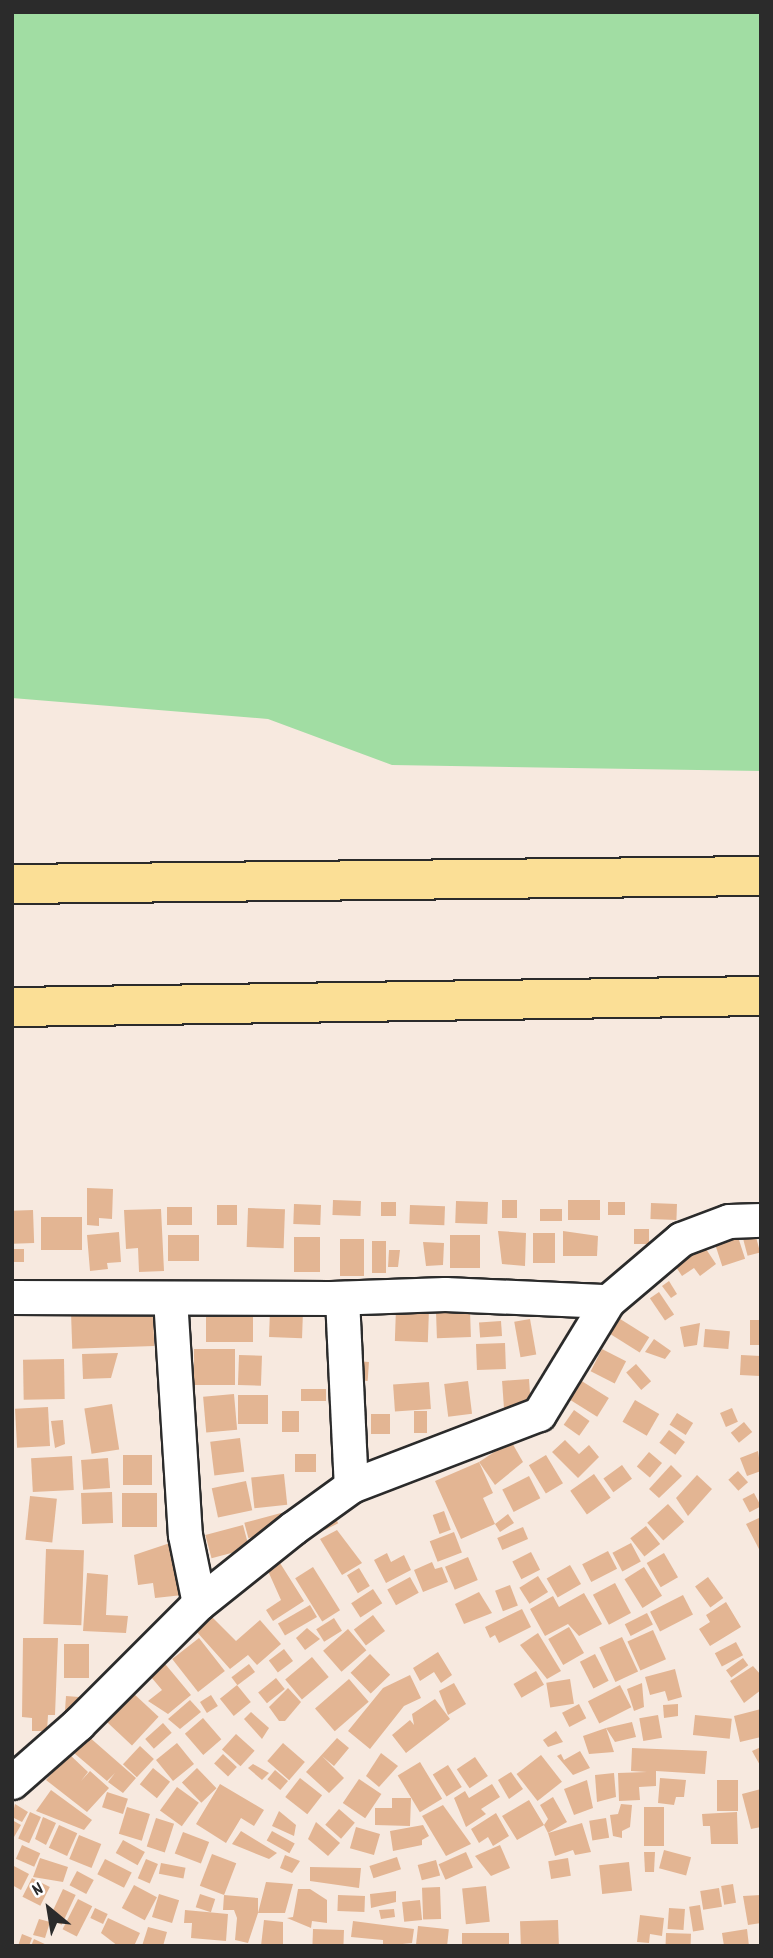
<!DOCTYPE html>
<style>
body{margin:0}
#map{position:relative;width:773px;height:1958px;overflow:hidden;background:#f7e9df;font-family:Dekko,sans-serif}
div>[style]{position:absolute}
.green>*{inset:0;background:#a1dda3}
.building>*{inset:0;background:#e3b593;transform-origin:0 0}
.roads{filter:drop-shadow(2px 0 #2b2b2b) drop-shadow(-2px 0 #2b2b2b) drop-shadow(0 2px #2b2b2b) drop-shadow(0 -2px #2b2b2b)}
.minor>*{height:33px;margin:-16.5px;padding:0 16.5px;transform-origin:16.5px;border-radius:16.5px;background:#fff}
.motorway>*{height:38px;margin:-19px;padding:0 19px;transform-origin:19px;border-radius:19px;background:#fbdf96}
span{translate:-50% -50%;white-space:nowrap;text-align:center;line-height:1.15;-webkit-text-stroke:5px #fff;paint-order:stroke}
.frame{position:absolute;inset:0;border:14px solid #2b2b2b;pointer-events:none}
.north{position:absolute;left:14px;top:1874px;width:70px;height:70px;-webkit-text-stroke:5px #fff;paint-order:stroke;rotate:330deg;font-size:19px;font-weight:700;line-height:28px;text-align:center;color:#2b2b2b}
.north::after{content:'';display:block;margin:auto;width:24px;height:32px;background:#2b2b2b;clip-path:polygon(50% 0,100% 100%,50% 72%,0 100%)}
</style>
<div id="map">
<div class="green">
<i style="clip-path:polygon(12px 12px,761px 12px,761px 771px,392px 765px,268px 719px,12px 698px)"></i>
</div>
<div class="building">
<i style="clip-path:polygon(87px 1188px,113px 1189px,112px 1219px,99px 1218px,99px 1226px,87px 1225px)"></i>
<i style="left:333px;top:1200px;width:28px;height:15px;rotate:2deg"></i>
<i style="left:502px;top:1200px;width:15px;height:18px"></i>
<i style="left:568px;top:1200px;width:32px;height:20px"></i>
<i style="left:456px;top:1201px;width:32px;height:22px;rotate:2deg"></i>
<i style="left:381px;top:1202px;width:15px;height:14px"></i>
<i style="left:608px;top:1202px;width:17px;height:13px"></i>
<i style="left:651px;top:1203px;width:26px;height:16px;rotate:2deg"></i>
<i style="left:294px;top:1204px;width:27px;height:20px;rotate:2deg"></i>
<i style="left:217px;top:1205px;width:20px;height:20px"></i>
<i style="left:410px;top:1205px;width:35px;height:19px;rotate:2deg"></i>
<i style="left:167px;top:1207px;width:25px;height:18px"></i>
<i style="left:248px;top:1208px;width:37px;height:39px;rotate:2deg"></i>
<i style="clip-path:polygon(161px 1209px,164px 1271px,139px 1272px,138px 1248px,126px 1249px,124px 1210px)"></i>
<i style="left:540px;top:1209px;width:22px;height:12px"></i>
<i style="left:33px;top:1210px;width:33px;height:21px;rotate:88deg"></i>
<i style="left:82px;top:1217px;width:33px;height:41px;rotate:90deg"></i>
<i style="left:634px;top:1229px;width:15px;height:15px"></i>
<i style="clip-path:polygon(498px 1231px,526px 1233px,525px 1266px,502px 1264px)"></i>
<i style="clip-path:polygon(563px 1231px,598px 1236px,597px 1256px,563px 1256px)"></i>
<i style="clip-path:polygon(119px 1232px,121px 1262px,107px 1263px,108px 1269px,90px 1271px,87px 1235px)"></i>
<i style="left:533px;top:1233px;width:22px;height:30px"></i>
<i style="left:168px;top:1235px;width:31px;height:26px"></i>
<i style="left:480px;top:1235px;width:33px;height:30px;rotate:90deg"></i>
<i style="left:294px;top:1237px;width:26px;height:35px"></i>
<i style="left:738px;top:1237px;width:23px;height:24px;rotate:72deg"></i>
<i style="left:756px;top:1237px;width:16px;height:13px;rotate:75deg"></i>
<i style="left:340px;top:1239px;width:24px;height:37px"></i>
<i style="left:372px;top:1241px;width:14px;height:32px"></i>
<i style="clip-path:polygon(423px 1242px,444px 1243px,443px 1265px,426px 1266px)"></i>
<i style="clip-path:polygon(704px 1246px,716px 1264px,700px 1276px,694px 1268px,682px 1276px,672px 1261px)"></i>
<i style="left:12px;top:1249px;width:12px;height:13px"></i>
<i style="clip-path:polygon(389px 1250px,400px 1250px,398px 1267px,388px 1267px)"></i>
<i style="clip-path:polygon(669px 1281px,677px 1294px,671px 1298px,662px 1286px)"></i>
<i style="left:659px;top:1292px;width:27px;height:11px;rotate:56deg"></i>
<i style="left:396px;top:1308px;width:33px;height:33px;rotate:2deg"></i>
<i style="left:270px;top:1310px;width:33px;height:27px;rotate:2deg"></i>
<i style="left:153px;top:1311px;width:35px;height:82px;rotate:88deg"></i>
<i style="left:470px;top:1311px;width:26px;height:34px;rotate:88deg"></i>
<i style="left:206px;top:1317px;width:47px;height:25px"></i>
<i style="left:617px;top:1317px;width:38px;height:18px;rotate:32deg"></i>
<i style="left:530px;top:1319px;width:36px;height:16px;rotate:80deg"></i>
<i style="left:750px;top:1320px;width:11px;height:25px"></i>
<i style="left:501px;top:1321px;width:15px;height:22px;rotate:86deg"></i>
<i style="clip-path:polygon(700px 1323px,697px 1345px,684px 1347px,680px 1327px)"></i>
<i style="left:705px;top:1329px;width:25px;height:18px;rotate:5deg"></i>
<i style="clip-path:polygon(654px 1339px,671px 1351px,665px 1359px,645px 1352px)"></i>
<i style="left:505px;top:1343px;width:26px;height:29px;rotate:88deg"></i>
<i style="left:194px;top:1349px;width:41px;height:36px"></i>
<i style="left:602px;top:1349px;width:27px;height:25px;rotate:27deg"></i>
<i style="clip-path:polygon(118px 1353px,111px 1378px,83px 1379px,82px 1354px)"></i>
<i style="left:239px;top:1355px;width:23px;height:30px;rotate:2deg"></i>
<i style="left:741px;top:1355px;width:20px;height:20px;rotate:3deg"></i>
<i style="left:64px;top:1359px;width:40px;height:41px;rotate:89deg"></i>
<i style="left:355px;top:1361px;width:14px;height:19px;rotate:4deg"></i>
<i style="left:636px;top:1364px;width:23px;height:13px;rotate:49deg"></i>
<i style="left:529px;top:1379px;width:29px;height:27px;rotate:86deg"></i>
<i style="left:580px;top:1380px;width:34px;height:22px;rotate:32deg"></i>
<i style="left:468px;top:1381px;width:33px;height:24px;rotate:83deg"></i>
<i style="left:429px;top:1382px;width:27px;height:36px;rotate:86deg"></i>
<i style="left:301px;top:1389px;width:25px;height:12px"></i>
<i style="left:234px;top:1394px;width:36px;height:31px;rotate:85deg"></i>
<i style="left:238px;top:1395px;width:30px;height:29px"></i>
<i style="left:635px;top:1400px;width:28px;height:25px;rotate:30deg"></i>
<i style="left:112px;top:1404px;width:46px;height:28px;rotate:81deg"></i>
<i style="left:48px;top:1407px;width:39px;height:33px;rotate:87deg"></i>
<i style="left:732px;top:1408px;width:15px;height:13px;rotate:67deg"></i>
<i style="left:574px;top:1410px;width:19px;height:18px;rotate:35deg"></i>
<i style="left:282px;top:1411px;width:17px;height:21px"></i>
<i style="left:414px;top:1411px;width:13px;height:22px"></i>
<i style="left:677px;top:1413px;width:19px;height:14px;rotate:32deg"></i>
<i style="left:371px;top:1414px;width:19px;height:20px"></i>
<i style="clip-path:polygon(63px 1420px,65px 1444px,55px 1448px,51px 1421px)"></i>
<i style="left:744px;top:1422px;width:13px;height:17px;rotate:51deg"></i>
<i style="left:669px;top:1430px;width:20px;height:16px;rotate:37deg"></i>
<i style="left:240px;top:1438px;width:34px;height:30px;rotate:83deg"></i>
<i style="clip-path:polygon(565px 1440px,579px 1454px,589px 1445px,599px 1457px,578px 1478px,552px 1452px)"></i>
<i style="clip-path:polygon(511px 1441px,523px 1462px,495px 1485px,479px 1462px)"></i>
<i style="clip-path:polygon(758px 1451px,761px 1471px,747px 1476px,740px 1458px)"></i>
<i style="left:649px;top:1452px;width:17px;height:19px;rotate:40deg"></i>
<i style="left:295px;top:1454px;width:21px;height:18px"></i>
<i style="left:123px;top:1455px;width:29px;height:30px"></i>
<i style="left:546px;top:1455px;width:33px;height:20px;rotate:59deg"></i>
<i style="left:72px;top:1456px;width:34px;height:41px;rotate:87deg"></i>
<i style="left:108px;top:1458px;width:30px;height:27px;rotate:86deg"></i>
<i style="clip-path:polygon(479px 1462px,493px 1493px,483px 1498px,495px 1524px,461px 1539px,435px 1481px)"></i>
<i style="left:622px;top:1465px;width:17px;height:23px;rotate:54deg"></i>
<i style="clip-path:polygon(671px 1465px,682px 1476px,659px 1498px,649px 1489px)"></i>
<i style="left:738px;top:1471px;width:15px;height:13px;rotate:48deg"></i>
<i style="left:284px;top:1474px;width:31px;height:33px;rotate:84deg"></i>
<i style="left:594px;top:1474px;width:29px;height:29px;rotate:55deg"></i>
<i style="clip-path:polygon(697px 1475px,712px 1489px,688px 1516px,676px 1498px)"></i>
<i style="left:529px;top:1476px;width:25px;height:30px;rotate:63deg"></i>
<i style="left:246px;top:1481px;width:30px;height:35px;rotate:78deg"></i>
<i style="left:112px;top:1492px;width:31px;height:31px;rotate:88deg"></i>
<i style="left:122px;top:1493px;width:35px;height:34px"></i>
<i style="left:754px;top:1493px;width:15px;height:13px;rotate:62deg"></i>
<i style="left:30px;top:1496px;width:27px;height:44px;rotate:6deg"></i>
<i style="left:668px;top:1504px;width:24px;height:28px;rotate:48deg"></i>
<i style="left:444px;top:1511px;width:20px;height:12px;rotate:70deg"></i>
<i style="left:281px;top:1513px;width:16px;height:38px;rotate:75deg"></i>
<i style="clip-path:polygon(508px 1514px,514px 1523px,500px 1532px,495px 1524px)"></i>
<i style="left:335px;top:1517px;width:7px;height:15px;rotate:63deg"></i>
<i style="clip-path:polygon(761px 1517px,761px 1553px,746px 1524px)"></i>
<i style="left:243px;top:1525px;width:24px;height:39px;rotate:75deg"></i>
<i style="left:646px;top:1526px;width:23px;height:20px;rotate:52deg"></i>
<i style="left:523px;top:1527px;width:13px;height:28px;rotate:67deg"></i>
<i style="clip-path:polygon(337px 1530px,362px 1563px,342px 1575px,320px 1539px)"></i>
<i style="left:454px;top:1532px;width:22px;height:26px;rotate:69deg"></i>
<i style="clip-path:polygon(182px 1539px,192px 1594px,155px 1598px,153px 1583px,138px 1585px,134px 1555px)"></i>
<i style="left:631px;top:1543px;width:21px;height:21px;rotate:62deg"></i>
<i style="left:46px;top:1549px;width:38px;height:75px;rotate:2deg"></i>
<i style="left:608px;top:1551px;width:20px;height:29px;rotate:63deg"></i>
<i style="left:531px;top:1552px;width:20px;height:21px;rotate:63deg"></i>
<i style="clip-path:polygon(387px 1553px,391px 1562px,404px 1555px,411px 1570px,386px 1583px,374px 1560px)"></i>
<i style="left:664px;top:1553px;width:28px;height:20px;rotate:60deg"></i>
<i style="left:468px;top:1557px;width:25px;height:25px;rotate:67deg"></i>
<i style="clip-path:polygon(432px 1562px,435px 1569px,442px 1567px,448px 1582px,423px 1592px,414px 1570px)"></i>
<i style="clip-path:polygon(280px 1563px,304px 1601px,273px 1621px,266px 1610px,281px 1600px,268px 1571px)"></i>
<i style="left:570px;top:1565px;width:22px;height:27px;rotate:60deg"></i>
<i style="left:313px;top:1567px;width:51px;height:21px;rotate:58deg"></i>
<i style="left:644px;top:1567px;width:34px;height:23px;rotate:58deg"></i>
<i style="left:359px;top:1568px;width:21px;height:14px;rotate:59deg"></i>
<i style="clip-path:polygon(87px 1573px,108px 1575px,106px 1615px,128px 1616px,126px 1633px,83px 1631px)"></i>
<i style="left:538px;top:1576px;width:19px;height:22px;rotate:58deg"></i>
<i style="left:410px;top:1577px;width:18px;height:26px;rotate:61deg"></i>
<i style="left:708px;top:1577px;width:26px;height:16px;rotate:54deg"></i>
<i style="left:615px;top:1583px;width:34px;height:25px;rotate:62deg"></i>
<i style="left:510px;top:1585px;width:22px;height:16px;rotate:69deg"></i>
<i style="left:373px;top:1589px;width:17px;height:26px;rotate:57deg"></i>
<i style="clip-path:polygon(479px 1592px,492px 1613px,464px 1624px,455px 1604px)"></i>
<i style="clip-path:polygon(584px 1593px,602px 1624px,579px 1636px,568px 1624px,545px 1636px,530px 1609px,553px 1596px,559px 1607px)"></i>
<i style="left:683px;top:1595px;width:22px;height:37px;rotate:63deg"></i>
<i style="clip-path:polygon(726px 1602px,741px 1627px,710px 1646px,699px 1629px,710px 1622px,706px 1615px)"></i>
<i style="left:310px;top:1605px;width:14px;height:37px;rotate:60deg"></i>
<i style="clip-path:polygon(522px 1609px,531px 1627px,499px 1643px,495px 1635px,490px 1638px,485px 1627px)"></i>
<i style="left:647px;top:1613px;width:13px;height:25px;rotate:63deg"></i>
<i style="left:373px;top:1615px;width:20px;height:24px;rotate:53deg"></i>
<i style="clip-path:polygon(211px 1616px,236px 1641px,260px 1620px,281px 1644px,257px 1665px,248px 1655px,230px 1669px,196px 1631px)"></i>
<i style="left:334px;top:1618px;width:15px;height:21px;rotate:58deg"></i>
<i style="left:569px;top:1627px;width:30px;height:24px;rotate:60deg"></i>
<i style="clip-path:polygon(307px 1628px,320px 1639px,305px 1650px,296px 1638px)"></i>
<i style="left:348px;top:1629px;width:28px;height:33px;rotate:49deg"></i>
<i style="left:653px;top:1630px;width:32px;height:28px;rotate:66deg"></i>
<i style="clip-path:polygon(538px 1633px,561px 1671px,547px 1679px,520px 1645px)"></i>
<i style="left:622px;top:1637px;width:38px;height:25px;rotate:65deg"></i>
<i style="clip-path:polygon(23px 1638px,58px 1638px,55px 1715px,48px 1715px,47px 1731px,32px 1731px,32px 1718px,22px 1717px)"></i>
<i style="left:199px;top:1638px;width:42px;height:34px;rotate:52deg"></i>
<i style="left:736px;top:1642px;width:15px;height:24px;rotate:62deg"></i>
<i style="left:64px;top:1644px;width:25px;height:34px"></i>
<i style="left:284px;top:1649px;width:15px;height:19px;rotate:53deg"></i>
<i style="clip-path:polygon(438px 1652px,452px 1675px,441px 1683px,434px 1672px,420px 1681px,413px 1668px)"></i>
<i style="left:370px;top:1654px;width:29px;height:27px;rotate:46deg"></i>
<i style="left:595px;top:1654px;width:30px;height:17px;rotate:63deg"></i>
<i style="left:312px;top:1657px;width:26px;height:35px;rotate:50deg"></i>
<i style="left:743px;top:1658px;width:9px;height:21px;rotate:54deg"></i>
<i style="clip-path:polygon(161px 1659px,191px 1695px,168px 1714px,148px 1701px,162px 1690px,146px 1671px)"></i>
<i style="left:249px;top:1664px;width:10px;height:22px;rotate:53deg"></i>
<i style="clip-path:polygon(753px 1666px,761px 1675px,761px 1690px,744px 1703px,730px 1681px)"></i>
<i style="clip-path:polygon(675px 1669px,682px 1697px,668px 1701px,665px 1691px,650px 1695px,645px 1677px)"></i>
<i style="left:536px;top:1671px;width:16px;height:26px;rotate:60deg"></i>
<i style="clip-path:polygon(410px 1675px,421px 1698px,404px 1706px,370px 1749px,348px 1731px,383px 1688px)"></i>
<i style="left:276px;top:1678px;width:14px;height:23px;rotate:51deg"></i>
<i style="left:349px;top:1679px;width:30px;height:45px;rotate:49deg"></i>
<i style="left:570px;top:1679px;width:25px;height:24px;rotate:81deg"></i>
<i style="clip-path:polygon(454px 1683px,466px 1704px,448px 1715px,439px 1691px)"></i>
<i style="clip-path:polygon(642px 1683px,644px 1707px,634px 1711px,627px 1689px)"></i>
<i style="left:237px;top:1685px;width:22px;height:22px;rotate:51deg"></i>
<i style="left:620px;top:1685px;width:25px;height:36px;rotate:63deg"></i>
<i style="clip-path:polygon(288px 1688px,301px 1702px,285px 1721px,279px 1721px,269px 1707px)"></i>
<i style="left:133px;top:1693px;width:35px;height:39px;rotate:43deg"></i>
<i style="left:211px;top:1695px;width:13px;height:13px;rotate:58deg"></i>
<i style="left:66px;top:1696px;width:13px;height:18px;rotate:4deg"></i>
<i style="clip-path:polygon(435px 1699px,450px 1719px,406px 1753px,392px 1735px,410px 1720px,414px 1725px,412px 1714px)"></i>
<i style="clip-path:polygon(190px 1700px,201px 1712px,180px 1729px,168px 1719px)"></i>
<i style="left:579px;top:1704px;width:16px;height:19px;rotate:63deg"></i>
<i style="clip-path:polygon(678px 1704px,678px 1716px,664px 1718px,663px 1705px)"></i>
<i style="clip-path:polygon(761px 1709px,761px 1737px,740px 1742px,734px 1716px)"></i>
<i style="clip-path:polygon(251px 1712px,269px 1728px,262px 1739px,244px 1719px)"></i>
<i style="left:658px;top:1715px;width:23px;height:19px;rotate:80deg"></i>
<i style="left:695px;top:1715px;width:37px;height:20px;rotate:6deg"></i>
<i style="left:203px;top:1718px;width:28px;height:24px;rotate:49deg"></i>
<i style="clip-path:polygon(632px 1722px,636px 1737px,615px 1742px,606px 1728px,614px 1752px,589px 1754px,583px 1736px,606px 1728px)"></i>
<i style="left:163px;top:1723px;width:13px;height:24px;rotate:48deg"></i>
<i style="clip-path:polygon(556px 1731px,563px 1742px,548px 1747px,543px 1740px)"></i>
<i style="left:236px;top:1734px;width:25px;height:21px;rotate:42deg"></i>
<i style="clip-path:polygon(88px 1736px,136px 1778px,123px 1793px,108px 1782px,115px 1773px,107px 1781px,74px 1753px)"></i>
<i style="clip-path:polygon(337px 1738px,349px 1748px,334px 1766px,322px 1756px,344px 1778px,329px 1793px,306px 1772px)"></i>
<i style="left:177px;top:1743px;width:27px;height:27px;rotate:51deg"></i>
<i style="left:283px;top:1743px;width:29px;height:24px;rotate:41deg"></i>
<i style="left:140px;top:1746px;width:19px;height:25px;rotate:43deg"></i>
<i style="clip-path:polygon(761px 1747px,761px 1767px,752px 1751px)"></i>
<i style="clip-path:polygon(632px 1748px,707px 1751px,705px 1774px,656px 1771px,656px 1786px,639px 1787px,640px 1800px,619px 1801px,618px 1773px,647px 1772px,631px 1771px)"></i>
<i style="clip-path:polygon(580px 1751px,590px 1768px,573px 1775px,557px 1756px,561px 1754px,564px 1760px)"></i>
<i style="clip-path:polygon(381px 1753px,398px 1766px,379px 1787px,366px 1776px)"></i>
<i style="clip-path:polygon(69px 1754px,88px 1772px,81px 1781px,90px 1771px,109px 1788px,87px 1812px,46px 1780px)"></i>
<i style="left:223px;top:1754px;width:19px;height:13px;rotate:43deg"></i>
<i style="left:541px;top:1755px;width:34px;height:31px;rotate:52deg"></i>
<i style="left:475px;top:1757px;width:23px;height:22px;rotate:56deg"></i>
<i style="left:420px;top:1762px;width:43px;height:26px;rotate:59deg"></i>
<i style="clip-path:polygon(253px 1764px,269px 1773px,262px 1780px,248px 1768px)"></i>
<i style="left:448px;top:1765px;width:26px;height:18px;rotate:58deg"></i>
<i style="left:153px;top:1768px;width:22px;height:21px;rotate:39deg"></i>
<i style="left:197px;top:1768px;width:28px;height:21px;rotate:46deg"></i>
<i style="left:275px;top:1770px;width:17px;height:12px;rotate:40deg"></i>
<i style="clip-path:polygon(511px 1772px,523px 1789px,509px 1799px,498px 1780px)"></i>
<i style="clip-path:polygon(614px 1773px,616px 1797px,597px 1802px,595px 1775px)"></i>
<i style="left:300px;top:1778px;width:28px;height:24px;rotate:38deg"></i>
<i style="clip-path:polygon(660px 1778px,686px 1780px,684px 1797px,676px 1797px,674px 1805px,658px 1803px)"></i>
<i style="left:359px;top:1779px;width:27px;height:29px;rotate:34deg"></i>
<i style="clip-path:polygon(587px 1780px,593px 1808px,574px 1815px,564px 1789px)"></i>
<i style="left:738px;top:1780px;width:31px;height:21px;rotate:90deg"></i>
<i style="clip-path:polygon(220px 1784px,264px 1810px,254px 1826px,241px 1818px,226px 1843px,196px 1824px)"></i>
<i style="clip-path:polygon(492px 1784px,500px 1797px,481px 1809px,486px 1814px,466px 1827px,454px 1798px,465px 1791px,469px 1798px)"></i>
<i style="left:177px;top:1787px;width:27px;height:29px;rotate:36deg"></i>
<i style="clip-path:polygon(761px 1789px,761px 1827px,751px 1829px,742px 1794px)"></i>
<i style="clip-path:polygon(51px 1790px,92px 1820px,84px 1830px,36px 1811px)"></i>
<i style="left:107px;top:1792px;width:22px;height:16px;rotate:18deg"></i>
<i style="clip-path:polygon(553px 1797px,567px 1822px,548px 1833px,544px 1825px,517px 1840px,502px 1816px,529px 1800px,544px 1825px,548px 1819px,540px 1805px)"></i>
<i style="clip-path:polygon(392px 1798px,411px 1798px,410px 1826px,375px 1825px,375px 1808px,392px 1808px)"></i>
<i style="clip-path:polygon(15px 1804px,28px 1812px,22px 1822px,12px 1817px)"></i>
<i style="clip-path:polygon(621px 1804px,632px 1805px,630px 1827px,622px 1831px,622px 1838px,613px 1836px,610px 1815px,618px 1814px)"></i>
<i style="clip-path:polygon(443px 1805px,471px 1844px,446px 1856px,422px 1816px)"></i>
<i style="left:127px;top:1807px;width:24px;height:28px;rotate:17deg"></i>
<i style="left:644px;top:1807px;width:20px;height:39px"></i>
<i style="left:339px;top:1809px;width:21px;height:21px;rotate:41deg"></i>
<i style="clip-path:polygon(279px 1811px,296px 1825px,294px 1836px,272px 1826px)"></i>
<i style="left:30px;top:1812px;width:12px;height:29px;rotate:24deg"></i>
<i style="clip-path:polygon(737px 1812px,738px 1844px,711px 1844px,710px 1826px,703px 1826px,702px 1814px)"></i>
<i style="clip-path:polygon(496px 1813px,509px 1836px,493px 1846px,488px 1837px,479px 1843px,471px 1829px)"></i>
<i style="clip-path:polygon(43px 1817px,56px 1823px,46px 1845px,35px 1839px)"></i>
<i style="left:156px;top:1818px;width:19px;height:30px;rotate:18deg"></i>
<i style="left:606px;top:1818px;width:20px;height:17px;rotate:81deg"></i>
<i style="clip-path:polygon(12px 1820px,21px 1825px,14px 1837px,12px 1836px)"></i>
<i style="clip-path:polygon(316px 1822px,340px 1843px,328px 1856px,308px 1839px)"></i>
<i style="clip-path:polygon(582px 1823px,591px 1852px,575px 1855px,573px 1850px,555px 1856px,548px 1833px)"></i>
<i style="left:59px;top:1825px;width:20px;height:25px;rotate:24deg"></i>
<i style="clip-path:polygon(423px 1825px,429px 1836px,422px 1840px,422px 1845px,393px 1851px,390px 1831px)"></i>
<i style="left:356px;top:1827px;width:25px;height:22px;rotate:16deg"></i>
<i style="clip-path:polygon(241px 1831px,277px 1853px,269px 1859px,232px 1844px)"></i>
<i style="left:272px;top:1831px;width:26px;height:11px;rotate:29deg"></i>
<i style="left:183px;top:1832px;width:28px;height:23px;rotate:21deg"></i>
<i style="left:79px;top:1835px;width:24px;height:26px;rotate:22deg"></i>
<i style="left:123px;top:1840px;width:25px;height:15px;rotate:29deg"></i>
<i style="left:22px;top:1845px;width:20px;height:15px;rotate:24deg"></i>
<i style="clip-path:polygon(500px 1845px,510px 1868px,491px 1876px,475px 1856px)"></i>
<i style="left:664px;top:1850px;width:28px;height:19px;rotate:15deg"></i>
<i style="left:466px;top:1852px;width:17px;height:30px;rotate:66deg"></i>
<i style="clip-path:polygon(644px 1852px,655px 1852px,654px 1872px,645px 1872px)"></i>
<i style="left:212px;top:1854px;width:26px;height:34px;rotate:21deg"></i>
<i style="clip-path:polygon(285px 1855px,300px 1861px,292px 1873px,280px 1868px)"></i>
<i style="left:397px;top:1857px;width:13px;height:29px;rotate:72deg"></i>
<i style="clip-path:polygon(40px 1858px,68px 1867px,63px 1882px,33px 1877px)"></i>
<i style="left:568px;top:1858px;width:18px;height:20px;rotate:81deg"></i>
<i style="left:105px;top:1859px;width:30px;height:17px;rotate:27deg"></i>
<i style="left:146px;top:1859px;width:13px;height:21px;rotate:23deg"></i>
<i style="left:436px;top:1860px;width:16px;height:19px;rotate:75deg"></i>
<i style="left:629px;top:1862px;width:29px;height:30px;rotate:84deg"></i>
<i style="left:161px;top:1863px;width:25px;height:11px;rotate:11deg"></i>
<i style="clip-path:polygon(12px 1865px,29px 1874px,21px 1890px,12px 1885px)"></i>
<i style="clip-path:polygon(310px 1867px,361px 1868px,359px 1888px,310px 1881px)"></i>
<i style="left:77px;top:1871px;width:19px;height:16px;rotate:28deg"></i>
<i style="left:32px;top:1878px;width:20px;height:21px;rotate:27deg"></i>
<i style="clip-path:polygon(266px 1882px,293px 1884px,285px 1913px,258px 1913px,248px 1943px,235px 1940px,237px 1918px,234px 1910px,223px 1910px,224px 1895px,258px 1898px,258px 1913px)"></i>
<i style="left:733px;top:1884px;width:19px;height:12px;rotate:81deg"></i>
<i style="left:134px;top:1885px;width:26px;height:26px;rotate:28deg"></i>
<i style="left:486px;top:1886px;width:36px;height:24px;rotate:84deg"></i>
<i style="left:440px;top:1887px;width:32px;height:18px;rotate:88deg"></i>
<i style="left:719px;top:1888px;width:19px;height:19px;rotate:81deg"></i>
<i style="left:63px;top:1889px;width:14px;height:33px;rotate:25deg"></i>
<i style="clip-path:polygon(298px 1889px,310px 1889px,327px 1900px,327px 1923px,312px 1921px,311px 1928px,287px 1918px,293px 1917px)"></i>
<i style="clip-path:polygon(396px 1891px,396px 1902px,371px 1908px,370px 1894px)"></i>
<i style="left:159px;top:1894px;width:21px;height:24px;rotate:17deg"></i>
<i style="left:200px;top:1894px;width:16px;height:14px;rotate:18deg"></i>
<i style="left:338px;top:1895px;width:27px;height:16px;rotate:2deg"></i>
<i style="clip-path:polygon(761px 1895px,761px 1923px,748px 1925px,743px 1896px)"></i>
<i style="left:78px;top:1899px;width:16px;height:34px;rotate:27deg"></i>
<i style="left:420px;top:1900px;width:20px;height:18px;rotate:84deg"></i>
<i style="left:700px;top:1905px;width:25px;height:11px;rotate:81deg"></i>
<i style="left:95px;top:1908px;width:14px;height:11px;rotate:25deg"></i>
<i style="left:669px;top:1908px;width:16px;height:21px;rotate:4deg"></i>
<i style="clip-path:polygon(394px 1909px,395px 1917px,381px 1919px,379px 1910px)"></i>
<i style="clip-path:polygon(185px 1910px,228px 1914px,226px 1941px,191px 1938px,192px 1923px,184px 1923px)"></i>
<i style="clip-path:polygon(640px 1915px,664px 1918px,662px 1936px,650px 1934px,649px 1943px,637px 1942px)"></i>
<i style="clip-path:polygon(108px 1918px,140px 1933px,134px 1946px,118px 1946px,101px 1933px)"></i>
<i style="clip-path:polygon(39px 1919px,50px 1922px,45px 1938px,33px 1935px)"></i>
<i style="clip-path:polygon(264px 1920px,283px 1922px,283px 1946px,261px 1946px)"></i>
<i style="left:558px;top:1920px;width:26px;height:38px;rotate:88deg"></i>
<i style="clip-path:polygon(353px 1921px,414px 1929px,412px 1943px,383px 1946px,383px 1940px,351px 1937px)"></i>
<i style="left:418px;top:1926px;width:31px;height:18px;rotate:6deg"></i>
<i style="clip-path:polygon(148px 1927px,167px 1932px,163px 1946px,142px 1946px)"></i>
<i style="left:313px;top:1929px;width:31px;height:17px;rotate:2deg"></i>
<i style="clip-path:polygon(747px 1929px,749px 1946px,724px 1946px,722px 1933px)"></i>
<i style="left:462px;top:1933px;width:47px;height:13px"></i>
<i style="left:666px;top:1933px;width:25px;height:13px;rotate:2deg"></i>
<i style="clip-path:polygon(22px 1934px,32px 1938px,29px 1946px,18px 1946px)"></i>
<i style="clip-path:polygon(34px 1939px,49px 1946px,31px 1946px)"></i>
</div>
<div class="roads">
<div class="minor">
<i style="left:12px;top:1297px;width:319px;rotate:0.2deg"></i>
<i style="left:331px;top:1298px;width:114px;rotate:-2deg"></i>
<i style="left:445px;top:1294px;width:163px;rotate:2.5deg"></i>
<i style="left:170px;top:1298px;width:237px;rotate:86.4deg"></i>
<i style="left:185px;top:1535px;width:69px;rotate:78.4deg"></i>
<i style="left:342px;top:1298px;width:188px;rotate:87.3deg"></i>
<i style="left:12px;top:1782px;width:88px;rotate:-41.3deg"></i>
<i style="left:78px;top:1724px;width:171px;rotate:-45deg"></i>
<i style="left:199px;top:1603px;width:120px;rotate:-38.6deg"></i>
<i style="left:293px;top:1528px;width:72px;rotate:-35.9deg"></i>
<i style="left:351px;top:1486px;width:201px;rotate:-21deg"></i>
<i style="left:539px;top:1414px;width:132px;rotate:-58.6deg"></i>
<i style="left:608px;top:1301px;width:96px;rotate:-40.3deg"></i>
<i style="left:681px;top:1239px;width:51px;rotate:-20.6deg"></i>
<i style="left:729px;top:1221px;width:32px;rotate:-2deg"></i>
</div>
<div class="motorway">
<i style="left:12px;top:884px;width:749px;rotate:-0.61deg"></i>
<i style="left:12px;top:1007px;width:749px;rotate:-0.84deg"></i>
</div>
</div>
<div class="frame"></div>
<div class="north">N</div>
</div>
